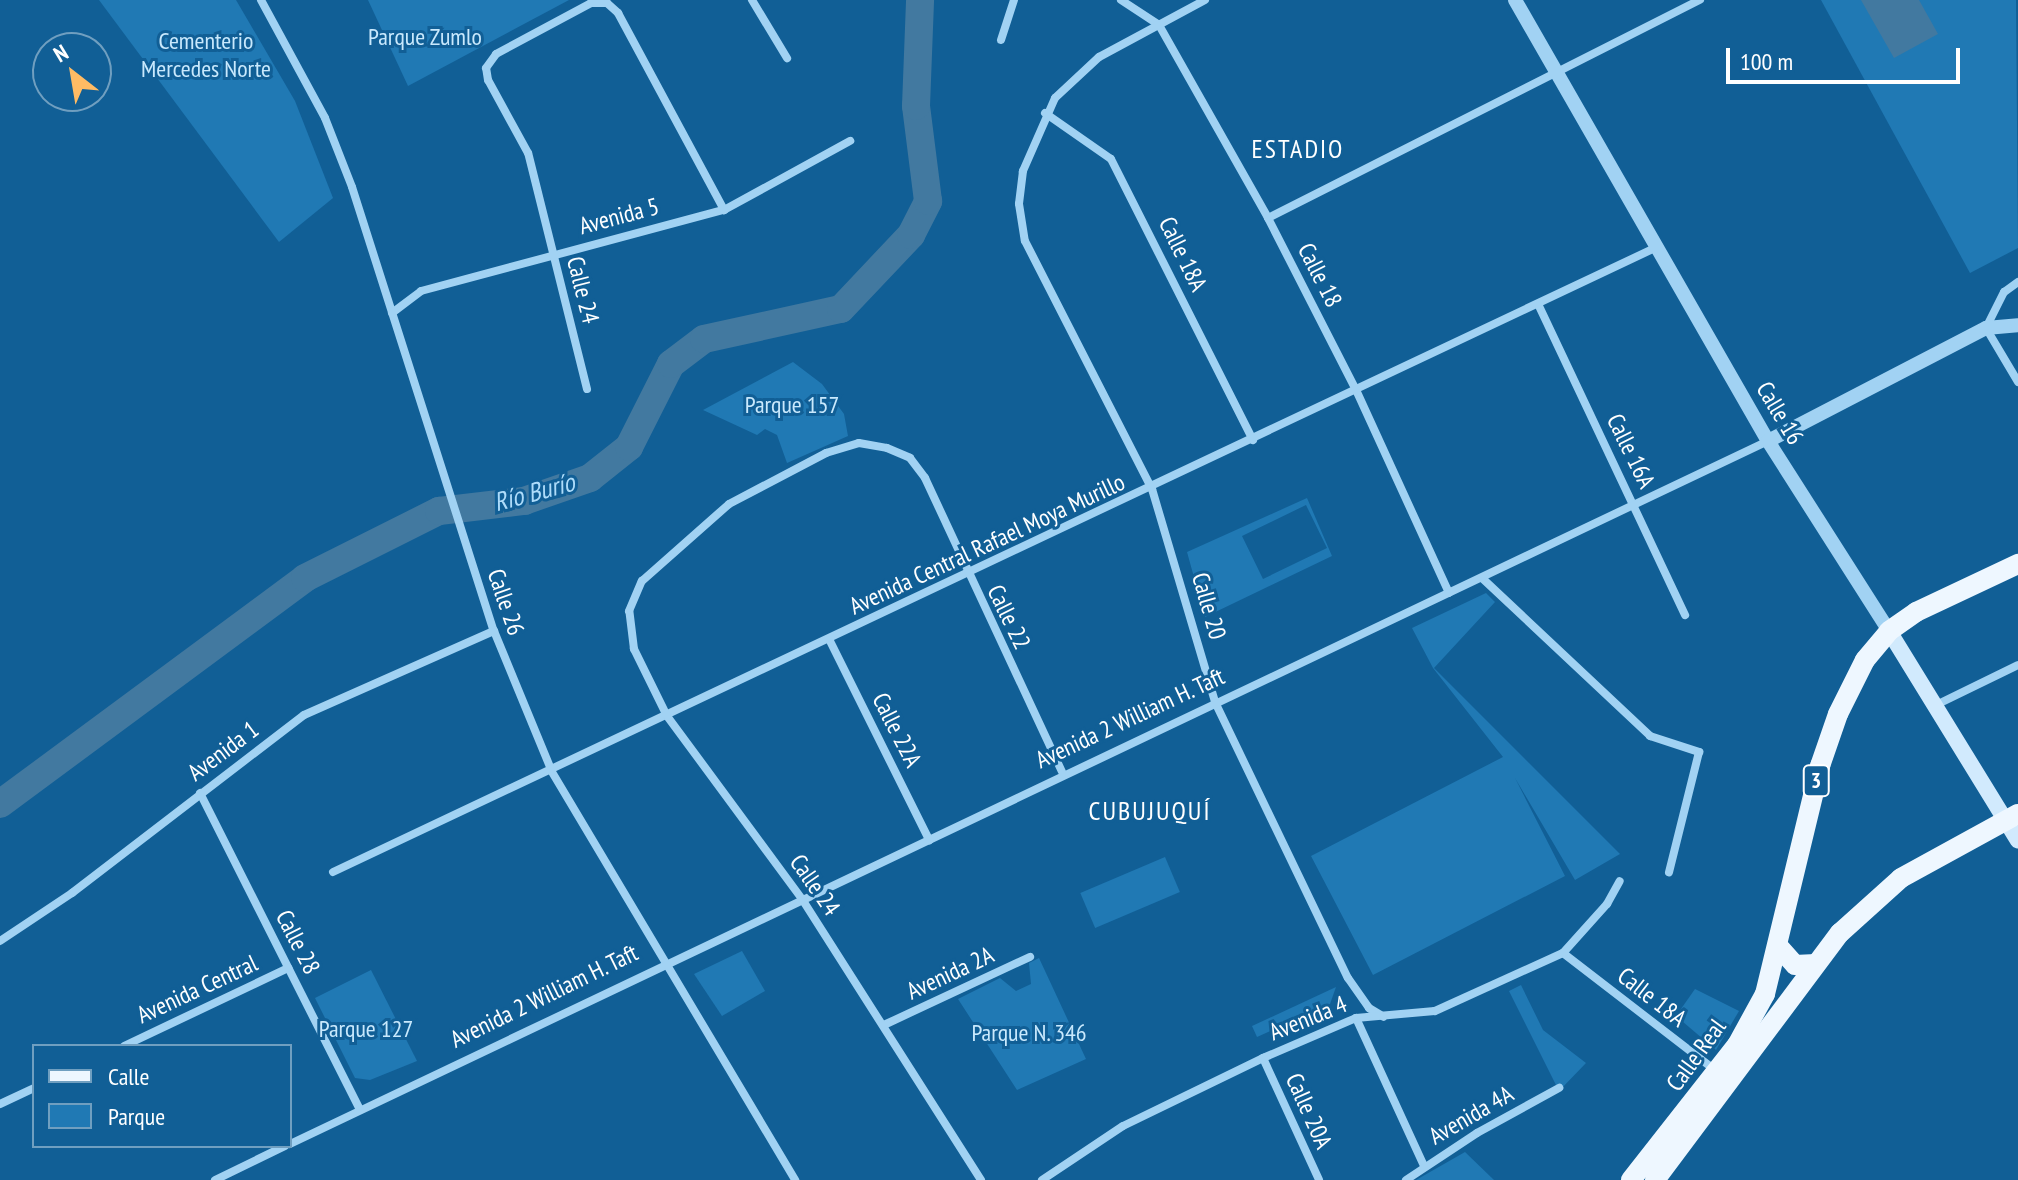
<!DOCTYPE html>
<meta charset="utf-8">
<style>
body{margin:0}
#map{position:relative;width:2018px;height:1180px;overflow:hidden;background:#115f96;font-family:"PT Sans Narrow",sans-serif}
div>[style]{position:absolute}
.green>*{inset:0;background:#2079b4;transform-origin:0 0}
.water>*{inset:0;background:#4279a0}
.river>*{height:28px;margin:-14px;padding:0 14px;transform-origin:14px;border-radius:14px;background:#4279a0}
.minor>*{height:8px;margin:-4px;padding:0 4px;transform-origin:4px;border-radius:4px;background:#a1d2f3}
.tertiary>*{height:14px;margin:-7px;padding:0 7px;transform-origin:7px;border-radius:7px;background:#a1d2f3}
.secondary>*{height:16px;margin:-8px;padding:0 8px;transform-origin:8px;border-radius:8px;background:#d1eafd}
.primary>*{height:20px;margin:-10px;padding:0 10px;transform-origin:10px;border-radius:10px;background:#eef7ff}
span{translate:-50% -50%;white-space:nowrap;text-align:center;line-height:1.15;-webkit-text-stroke:6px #115f96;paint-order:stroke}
.shield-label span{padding:2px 6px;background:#115f96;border:2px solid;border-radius:6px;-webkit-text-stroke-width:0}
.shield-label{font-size:22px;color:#fff;font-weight:700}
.park-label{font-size:24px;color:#c9e9fd}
.street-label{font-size:24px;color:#fff}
.neighbourhood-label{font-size:26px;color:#fff;letter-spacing:2px}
.water-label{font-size:26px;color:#aedcfa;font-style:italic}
.legend{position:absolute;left:32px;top:1044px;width:260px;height:104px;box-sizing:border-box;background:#115f96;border:2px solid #709fc0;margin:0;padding:10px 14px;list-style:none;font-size:24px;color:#fff}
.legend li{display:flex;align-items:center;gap:16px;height:40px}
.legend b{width:40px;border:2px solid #709fc0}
.north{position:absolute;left:32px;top:32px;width:80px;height:80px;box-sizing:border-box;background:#115f96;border:2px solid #709fc0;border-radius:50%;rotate:329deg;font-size:22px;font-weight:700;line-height:32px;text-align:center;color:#fff}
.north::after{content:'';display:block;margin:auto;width:28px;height:36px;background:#ffbb64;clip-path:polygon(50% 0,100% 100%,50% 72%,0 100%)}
.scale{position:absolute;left:1726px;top:48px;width:234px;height:36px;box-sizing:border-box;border:4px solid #fff;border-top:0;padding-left:10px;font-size:24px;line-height:28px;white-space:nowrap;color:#fff;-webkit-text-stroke:6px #115f96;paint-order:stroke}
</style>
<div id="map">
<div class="green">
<i style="clip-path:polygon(99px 0,236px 0,295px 101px,333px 198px,279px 242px)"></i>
<i style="clip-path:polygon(368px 0,569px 0,408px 86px)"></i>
<i style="clip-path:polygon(1821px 0,2016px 0,2018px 248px,1970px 273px)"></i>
<i style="clip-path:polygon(793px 362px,822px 384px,844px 414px,848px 436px,787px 463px,777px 435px,765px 429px,757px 435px,703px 410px)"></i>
<i style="clip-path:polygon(evenodd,1307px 498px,1332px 556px,1205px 617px,1187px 552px,1307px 498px,1306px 505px,1327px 548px,1263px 579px,1242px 536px,1306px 505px)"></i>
<i style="clip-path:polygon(1486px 593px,1495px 602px,1434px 668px,1620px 854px,1575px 880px,1515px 778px,1565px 876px,1373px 975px,1311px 856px,1503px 757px,1433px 668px,1412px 628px)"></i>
<i style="left:1165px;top:857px;width:38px;height:92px;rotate:67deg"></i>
<i style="clip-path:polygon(742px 951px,765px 991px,722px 1016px,694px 974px)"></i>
<i style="clip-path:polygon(1039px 958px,1086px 1059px,1017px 1090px,958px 999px,1000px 978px,1016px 991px,1031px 984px,1029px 963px)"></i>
<i style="clip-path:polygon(371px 970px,417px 1061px,370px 1080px,355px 1078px,315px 998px)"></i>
<i style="clip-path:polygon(1521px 985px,1543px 1030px,1586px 1063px,1559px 1091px,1509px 991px)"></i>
<i style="clip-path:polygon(1336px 987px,1330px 1004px,1257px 1037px,1252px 1026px)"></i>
<i style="clip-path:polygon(1695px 989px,1739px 1011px,1716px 1050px,1676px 1016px)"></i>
<i style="clip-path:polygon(1465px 1152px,1494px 1180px,1416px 1180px)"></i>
</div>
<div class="water">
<i style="clip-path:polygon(1861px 0,1919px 0,1938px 34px,1894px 58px)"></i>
</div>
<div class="river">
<i style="left:0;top:804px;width:380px;rotate:-36.5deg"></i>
<i style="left:305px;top:578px;width:150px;rotate:-26.6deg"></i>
<i style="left:439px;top:511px;width:86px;rotate:-6.7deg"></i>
<i style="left:524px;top:501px;width:70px;rotate:-19.2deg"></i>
<i style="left:590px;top:478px;width:50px;rotate:-38.5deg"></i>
<i style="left:629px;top:447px;width:93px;rotate:-63.2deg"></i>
<i style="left:671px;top:364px;width:41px;rotate:-37.1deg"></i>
<i style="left:704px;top:339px;width:140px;rotate:-12.4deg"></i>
<i style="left:841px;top:309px;width:102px;rotate:-46.6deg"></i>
<i style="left:911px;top:235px;width:38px;rotate:-63deg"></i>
<i style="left:928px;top:201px;width:96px;rotate:-97.2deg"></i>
<i style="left:916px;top:106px;width:106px;rotate:-87.8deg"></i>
</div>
<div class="minor">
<i style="left:261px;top:0;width:134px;rotate:61.5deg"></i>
<i style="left:325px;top:118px;width:74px;rotate:68.6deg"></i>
<i style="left:352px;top:187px;width:466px;rotate:72.3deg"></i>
<i style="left:494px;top:631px;width:152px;rotate:67.6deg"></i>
<i style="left:552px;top:772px;width:475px;rotate:59.2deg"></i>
<i style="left:752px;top:0;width:68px;rotate:58.9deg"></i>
<i style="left:1121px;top:0;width:45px;rotate:33.3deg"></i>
<i style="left:1159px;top:25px;width:222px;rotate:60.5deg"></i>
<i style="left:1268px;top:218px;width:195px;rotate:62.9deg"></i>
<i style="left:1357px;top:392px;width:221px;rotate:65.4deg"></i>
<i style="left:1205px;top:0;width:120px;rotate:151.7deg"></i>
<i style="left:1099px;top:57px;width:60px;rotate:137deg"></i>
<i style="left:1055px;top:98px;width:80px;rotate:113.7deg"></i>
<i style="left:1023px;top:171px;width:33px;rotate:97deg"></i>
<i style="left:1019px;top:204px;width:37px;rotate:81deg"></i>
<i style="left:1025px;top:241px;width:279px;rotate:62.9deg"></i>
<i style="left:1152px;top:489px;width:222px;rotate:73.5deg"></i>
<i style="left:1215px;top:702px;width:306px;rotate:64.3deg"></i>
<i style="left:1348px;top:978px;width:37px;rotate:55deg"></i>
<i style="left:1369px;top:1008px;width:17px;rotate:31deg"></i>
<i style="left:1001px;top:40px;width:42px;rotate:-72deg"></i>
<i style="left:1045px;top:113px;width:80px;rotate:34.9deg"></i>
<i style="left:1111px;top:159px;width:315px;rotate:63.2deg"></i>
<i style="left:1268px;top:218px;width:484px;rotate:-26.8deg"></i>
<i style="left:2018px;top:282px;width:17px;rotate:144deg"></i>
<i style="left:2004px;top:292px;width:40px;rotate:116.6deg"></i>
<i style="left:1986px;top:328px;width:63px;rotate:59.3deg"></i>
<i style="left:1539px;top:306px;width:342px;rotate:64.7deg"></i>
<i style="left:392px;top:313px;width:36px;rotate:-37deg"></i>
<i style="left:421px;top:291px;width:314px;rotate:-15deg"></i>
<i style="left:724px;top:210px;width:144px;rotate:-28.7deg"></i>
<i style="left:587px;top:389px;width:243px;rotate:-104deg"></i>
<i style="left:528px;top:153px;width:83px;rotate:-118.7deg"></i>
<i style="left:488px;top:80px;width:12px;rotate:-99deg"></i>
<i style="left:486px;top:68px;width:17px;rotate:-54deg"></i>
<i style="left:496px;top:54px;width:108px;rotate:-28.2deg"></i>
<i style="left:591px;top:3px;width:16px"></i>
<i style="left:607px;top:3px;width:15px;rotate:42deg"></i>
<i style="left:618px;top:13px;width:224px;rotate:61.7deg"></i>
<i style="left:1482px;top:578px;width:231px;rotate:43.2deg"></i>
<i style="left:1650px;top:736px;width:52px;rotate:18.1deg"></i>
<i style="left:1699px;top:752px;width:124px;rotate:104deg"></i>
<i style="left:829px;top:639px;width:225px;rotate:63.5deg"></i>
<i style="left:1936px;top:705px;width:91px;rotate:-26deg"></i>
<i style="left:200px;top:793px;width:355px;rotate:63.2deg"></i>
<i style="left:333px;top:872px;width:1462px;rotate:-25.27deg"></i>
<i style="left:0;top:941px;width:87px;rotate:-33.7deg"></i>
<i style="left:72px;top:893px;width:292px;rotate:-37.5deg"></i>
<i style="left:304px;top:715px;width:208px;rotate:-23.9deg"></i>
<i style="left:1563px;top:953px;width:193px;rotate:37.6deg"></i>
<i style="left:1356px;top:1018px;width:163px;rotate:65.3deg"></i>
<i style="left:886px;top:1024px;width:159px;rotate:-25deg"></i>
<i style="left:124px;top:1046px;width:182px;rotate:-25.4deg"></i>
<i style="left:1263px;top:1058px;width:134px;rotate:65.3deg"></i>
<i style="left:0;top:1104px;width:38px;rotate:-25deg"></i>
<i style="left:290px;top:1144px;width:1637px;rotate:-25.44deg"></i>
<i style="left:215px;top:1180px;width:78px;rotate:-25.9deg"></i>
<i style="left:981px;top:1180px;width:333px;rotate:-122.5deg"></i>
<i style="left:802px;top:899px;width:227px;rotate:-126.4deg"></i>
<i style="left:667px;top:716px;width:75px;rotate:-116.2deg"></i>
<i style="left:634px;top:649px;width:38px;rotate:-97deg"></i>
<i style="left:629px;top:611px;width:33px;rotate:-67deg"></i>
<i style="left:642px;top:581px;width:116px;rotate:-41.5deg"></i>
<i style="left:729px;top:504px;width:110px;rotate:-27.7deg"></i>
<i style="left:826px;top:453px;width:34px;rotate:-17deg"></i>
<i style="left:859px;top:443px;width:28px;rotate:10deg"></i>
<i style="left:887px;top:448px;width:25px;rotate:23deg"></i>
<i style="left:910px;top:458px;width:25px;rotate:53deg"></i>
<i style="left:925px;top:478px;width:324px;rotate:65deg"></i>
<i style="left:1042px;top:1180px;width:97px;rotate:-33.7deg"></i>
<i style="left:1123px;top:1126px;width:156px;rotate:-25.9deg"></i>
<i style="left:1263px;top:1058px;width:101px;rotate:-23.3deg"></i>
<i style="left:1356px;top:1018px;width:79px;rotate:-5.1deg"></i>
<i style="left:1435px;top:1011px;width:141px;rotate:-24.4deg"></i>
<i style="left:1563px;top:953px;width:66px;rotate:-48.1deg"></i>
<i style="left:1607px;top:904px;width:26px;rotate:-61deg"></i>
<i style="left:1406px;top:1180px;width:85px;rotate:-33.5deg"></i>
<i style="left:1477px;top:1133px;width:94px;rotate:-28.8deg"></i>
</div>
<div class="tertiary">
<i style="left:1515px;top:0;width:508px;rotate:60.16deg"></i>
<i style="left:1768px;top:441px;width:225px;rotate:57.5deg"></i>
<i style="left:1768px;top:441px;width:246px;rotate:-27.4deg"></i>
<i style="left:1986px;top:328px;width:32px;rotate:-5deg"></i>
</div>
<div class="secondary">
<i style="left:1889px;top:631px;width:246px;rotate:58.4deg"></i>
</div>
<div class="primary">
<i style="left:1778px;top:946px;width:25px;rotate:48deg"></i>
<i style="left:1795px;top:965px;width:21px;rotate:-3deg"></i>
<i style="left:1631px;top:1180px;width:172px;rotate:-51.9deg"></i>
<i style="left:1737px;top:1045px;width:58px;rotate:-61.2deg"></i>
<i style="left:1765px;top:994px;width:235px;rotate:-76.4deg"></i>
<i style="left:1820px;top:766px;width:55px;rotate:-70.9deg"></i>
<i style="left:1838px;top:714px;width:60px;rotate:-63.4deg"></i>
<i style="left:1865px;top:660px;width:38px;rotate:-50deg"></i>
<i style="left:1889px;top:631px;width:33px;rotate:-35deg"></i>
<i style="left:1916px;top:612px;width:113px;rotate:-25.2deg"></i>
<i style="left:1655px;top:1180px;width:309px;rotate:-53.2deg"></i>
<i style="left:1840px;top:933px;width:82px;rotate:-42deg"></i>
<i style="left:1901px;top:878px;width:133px;rotate:-28.7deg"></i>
</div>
<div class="shield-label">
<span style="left:1816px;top:781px">3</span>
</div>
<div class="park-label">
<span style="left:425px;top:37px">Parque Zumlo</span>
<span style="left:206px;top:55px">Cementerio<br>Mercedes Norte</span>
<span style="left:792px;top:405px">Parque 157</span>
<span style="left:366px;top:1029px">Parque 127</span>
<span style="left:1029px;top:1033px">Parque N. 346</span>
</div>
<div class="street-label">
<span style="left:619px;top:216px;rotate:-15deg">Avenida 5</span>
<span style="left:1183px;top:254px;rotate:64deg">Calle 18A</span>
<span style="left:1320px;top:275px;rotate:63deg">Calle 18</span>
<span style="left:583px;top:290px;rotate:76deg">Calle 24</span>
<span style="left:1780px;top:413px;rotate:59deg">Calle 16</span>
<span style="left:1631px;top:451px;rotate:64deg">Calle 16A</span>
<span style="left:987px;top:544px;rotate:-25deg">Avenida Central Rafael Moya Murillo</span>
<span style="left:506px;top:602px;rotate:71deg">Calle 26</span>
<span style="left:1209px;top:606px;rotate:74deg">Calle 20</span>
<span style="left:1009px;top:617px;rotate:64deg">Calle 22</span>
<span style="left:1130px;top:718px;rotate:-25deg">Avenida 2 William H. Taft</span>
<span style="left:897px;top:730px;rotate:63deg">Calle 22A</span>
<span style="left:223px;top:751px;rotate:-37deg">Avenida 1</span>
<span style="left:815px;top:885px;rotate:55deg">Calle 24</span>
<span style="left:298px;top:942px;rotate:63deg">Calle 28</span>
<span style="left:950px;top:973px;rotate:-25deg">Avenida 2A</span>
<span style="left:197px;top:989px;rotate:-25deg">Avenida Central</span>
<span style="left:544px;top:996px;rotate:-26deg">Avenida 2 William H. Taft</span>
<span style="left:1652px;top:997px;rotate:38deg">Calle 18A</span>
<span style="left:1308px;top:1018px;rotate:-22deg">Avenida 4</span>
<span style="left:1696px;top:1055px;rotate:-54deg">Calle Real</span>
<span style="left:1309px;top:1111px;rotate:66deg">Calle 20A</span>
<span style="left:1471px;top:1115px;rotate:-30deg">Avenida 4A</span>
</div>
<div class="neighbourhood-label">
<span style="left:1298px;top:149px">ESTADIO</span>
<span style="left:1150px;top:811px">CUBUJUQUÍ</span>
</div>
<div class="water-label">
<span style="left:534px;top:492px;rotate:-15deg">Río Burío</span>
</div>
<ul class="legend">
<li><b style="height:10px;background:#eef7ff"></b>Calle</li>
<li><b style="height:22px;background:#2079b4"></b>Parque</li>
</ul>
<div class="north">N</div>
<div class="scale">100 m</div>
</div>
